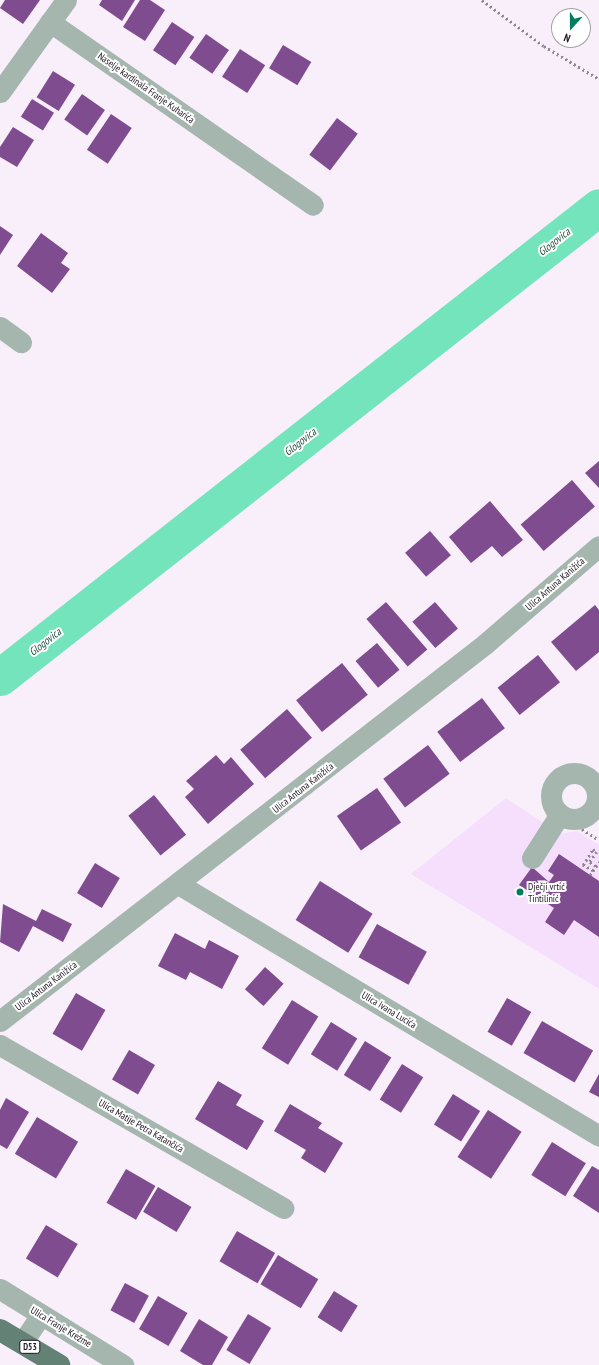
<!DOCTYPE html>
<meta charset="utf-8">
<style>
body{margin:0}
#map{position:relative;width:599px;height:1365px;overflow:hidden;background:#f8effb;font-family:"PT Sans Narrow",sans-serif}
div>[style]{position:absolute}
.built>*{inset:0;background:#f5dffc}
.river>*{height:37px;margin:-18.5px;padding:0 18.5px;transform-origin:18.5px;border-radius:18.5px;background:#73e4bb}
.building>*{inset:0;background:#804c90;transform-origin:0 0}
.path>*{height:2.5px;margin-top:-1.25px;transform-origin:0;background:repeating-linear-gradient(90deg,#918894 0 2px,transparent 0 5px)}
.minor>*{height:21px;margin:-10.5px;padding:0 10.5px;transform-origin:10.5px;border-radius:10.5px;background:#a5b6ae}
.minor>.ring{margin:-10.5px;padding:0;box-sizing:content-box;background:none;border:21px solid #a5b6ae;border-radius:50%}
.major>*{height:22px;margin:-11px;padding:0 11px;transform-origin:11px;border-radius:11px;background:#638275}
.dots>*{width:11px;height:11px;translate:-50% -50%;box-sizing:border-box;border:2px solid #fff;border-radius:50%}
span{translate:-50% -50%;white-space:nowrap;text-align:center;line-height:1.15;-webkit-text-stroke:4px #fff;paint-order:stroke}
.shield-label span{padding:1px 3px;background:#fff;border:1px solid;border-radius:3px;-webkit-text-stroke-width:0}
.shield-label{font-size:9px;color:#1f1722;font-weight:700}
.street-label{font-size:10px;color:#1f1722}
.poi-label{font-size:10px;color:#1f1722}
.left{translate:0 -50%;text-align:left}
.water-label{font-size:11px;color:#235342;font-style:italic}
.north{position:absolute;left:551px;top:8px;width:40px;height:40px;box-sizing:border-box;background:#fff;border:1px solid #a5a2a7;border-radius:50%;rotate:201deg;font-size:11px;font-weight:700;line-height:16px;text-align:center;color:#1f1722}
.north::after{content:'';display:block;margin:auto;width:14px;height:18px;background:#007e5e;clip-path:polygon(50% 0,100% 100%,50% 72%,0 100%)}
</style>
<div id="map">
<div class="built">
<i style="clip-path:polygon(506px 798px,560px 834px,577px 831px,599px 845px,599px 989px,411px 874px)"></i>
</div>
<div class="river">
<i style="left:0;top:677px;width:761px;rotate:-38.12deg"></i>
</div>
<div class="building">
<i style="clip-path:polygon(5px 0,40px 0,23px 24px,0 8px)"></i>
<i style="clip-path:polygon(102px 0,135px 0,122px 21px,99px 5px)"></i>
<i style="clip-path:polygon(140px 0,150px 0,165px 10px,145px 41px,123px 27px)"></i>
<i style="left:172px;top:22px;width:27px;height:34px;rotate:34deg"></i>
<i style="left:206px;top:34px;width:28px;height:29px;rotate:35deg"></i>
<i style="left:283px;top:45px;width:33px;height:27px;rotate:31deg"></i>
<i style="left:240px;top:49px;width:30px;height:33px;rotate:33deg"></i>
<i style="left:53px;top:71px;width:26px;height:31px;rotate:32deg"></i>
<i style="left:82px;top:94px;width:28px;height:31px;rotate:35deg"></i>
<i style="left:32px;top:99px;width:26px;height:21px;rotate:32deg"></i>
<i style="left:111px;top:114px;width:25px;height:43px;rotate:34deg"></i>
<i style="left:337px;top:118px;width:26px;height:46px;rotate:37deg"></i>
<i style="clip-path:polygon(13px 127px,34px 140px,17px 167px,0 157px,0 147px)"></i>
<i style="clip-path:polygon(0 226px,13px 235px,0 255px)"></i>
<i style="clip-path:polygon(41px 233px,68px 253px,61px 263px,70px 269px,52px 293px,17px 266px)"></i>
<i style="clip-path:polygon(599px 461px,599px 488px,585px 473px)"></i>
<i style="left:572px;top:480px;width:35px;height:68px;rotate:49deg"></i>
<i style="clip-path:polygon(490px 501px,523px 540px,502px 557px,492px 546px,471px 563px,449px 537px)"></i>
<i style="left:430px;top:531px;width:32px;height:33px;rotate:49deg"></i>
<i style="left:386px;top:602px;width:63px;height:26px;rotate:49deg"></i>
<i style="left:435px;top:602px;width:35px;height:30px;rotate:49deg"></i>
<i style="clip-path:polygon(595px 605px,599px 610px,599px 652px,576px 671px,551px 642px)"></i>
<i style="left:377px;top:643px;width:35px;height:28px;rotate:50deg"></i>
<i style="left:538px;top:655px;width:35px;height:52px;rotate:51deg"></i>
<i style="left:342px;top:663px;width:41px;height:59px;rotate:51deg"></i>
<i style="left:482px;top:698px;width:38px;height:56px;rotate:53deg"></i>
<i style="left:287px;top:709px;width:38px;height:62px;rotate:49deg"></i>
<i style="left:428px;top:745px;width:36px;height:56px;rotate:53deg"></i>
<i style="clip-path:polygon(216px 755px,224px 764px,231px 757px,254px 784px,208px 824px,185px 797px,194px 789px,186px 781px)"></i>
<i style="left:377px;top:788px;width:42px;height:49px;rotate:55deg"></i>
<i style="left:154px;top:795px;width:51px;height:33px;rotate:51deg"></i>
<i style="clip-path:polygon(559px 854px,599px 881px,599px 937px,574px 920px,564px 935px,545px 922px,554px 908px,519px 885px,532px 867px,549px 882px,554px 875px,548px 871px)"></i>
<i style="left:95px;top:863px;width:29px;height:35px;rotate:31deg"></i>
<i style="left:320px;top:881px;width:62px;height:46px;rotate:32deg"></i>
<i style="clip-path:polygon(3px 904px,36px 921px,42px 909px,72px 924px,63px 942px,33px 926px,19px 952px,0 942px)"></i>
<i style="left:377px;top:924px;width:57px;height:38px;rotate:29deg"></i>
<i style="clip-path:polygon(175px 933px,205px 949px,209px 940px,239px 956px,222px 989px,190px 972px,186px 980px,158px 966px)"></i>
<i style="left:265px;top:967px;width:25px;height:30px;rotate:42deg"></i>
<i style="left:76px;top:993px;width:34px;height:47px;rotate:30deg"></i>
<i style="left:507px;top:998px;width:28px;height:39px;rotate:30deg"></i>
<i style="left:292px;top:1000px;width:31px;height:57px;rotate:32deg"></i>
<i style="left:542px;top:1021px;width:59px;height:37px;rotate:30deg"></i>
<i style="left:331px;top:1022px;width:31px;height:38px;rotate:32deg"></i>
<i style="left:365px;top:1041px;width:31px;height:40px;rotate:32deg"></i>
<i style="left:129px;top:1050px;width:30px;height:34px;rotate:30deg"></i>
<i style="left:402px;top:1064px;width:25px;height:42px;rotate:32deg"></i>
<i style="clip-path:polygon(599px 1074px,599px 1097px,589px 1092px)"></i>
<i style="clip-path:polygon(218px 1081px,242px 1095px,236px 1105px,264px 1121px,247px 1150px,195px 1119px)"></i>
<i style="left:453px;top:1094px;width:32px;height:36px;rotate:32deg"></i>
<i style="clip-path:polygon(6px 1098px,29px 1112px,7px 1149px,0 1145px,0 1110px)"></i>
<i style="clip-path:polygon(290px 1104px,322px 1123px,318px 1128px,343px 1143px,325px 1173px,301px 1158px,306px 1150px,274px 1131px)"></i>
<i style="left:488px;top:1110px;width:40px;height:56px;rotate:33deg"></i>
<i style="left:37px;top:1117px;width:48px;height:43px;rotate:31deg"></i>
<i style="left:552px;top:1142px;width:40px;height:39px;rotate:32deg"></i>
<i style="clip-path:polygon(592px 1166px,599px 1170px,599px 1213px,573px 1196px)"></i>
<i style="left:126px;top:1169px;width:34px;height:39px;rotate:30deg"></i>
<i style="left:158px;top:1187px;width:39px;height:29px;rotate:31deg"></i>
<i style="left:46px;top:1225px;width:37px;height:39px;rotate:31deg"></i>
<i style="left:237px;top:1231px;width:44px;height:35px;rotate:30deg"></i>
<i style="left:278px;top:1255px;width:47px;height:34px;rotate:31deg"></i>
<i style="left:125px;top:1283px;width:27px;height:31px;rotate:28deg"></i>
<i style="left:334px;top:1291px;width:28px;height:31px;rotate:32deg"></i>
<i style="left:158px;top:1296px;width:34px;height:38px;rotate:30deg"></i>
<i style="left:248px;top:1314px;width:27px;height:42px;rotate:31deg"></i>
<i style="clip-path:polygon(199px 1319px,228px 1337px,212px 1365px,203px 1365px,180px 1351px)"></i>
</div>
<div class="path">
<i style="left:482px;top:0;width:77px;rotate:36.6deg"></i>
<i style="left:544px;top:46px;width:64px;rotate:31deg"></i>
<i style="left:582px;top:829px;width:20px;rotate:33deg"></i>
<i style="left:593px;top:871px;width:12px;rotate:-149deg"></i>
<i style="left:583px;top:865px;width:19px;rotate:-58deg"></i>
<i style="left:593px;top:849px;width:5px;rotate:37deg"></i>
<i style="left:597px;top:852px;width:12px;rotate:125deg"></i>
<i style="left:590px;top:862px;width:7px;rotate:34deg"></i>
<i style="left:590px;top:875px;width:16px;rotate:-55deg"></i>
</div>
<div class="minor">
<i style="left:50px;top:22px;width:320px;rotate:34.8deg"></i>
<i style="left:0;top:92px;width:113px;rotate:-54.3deg"></i>
<i style="left:0;top:327px;width:26px;rotate:36deg"></i>
<i class="ring" style="left:551px;top:773px;width:25px;height:25px"></i>
<i style="left:532px;top:858px;width:52px;rotate:-57.5deg"></i>
<i style="left:180px;top:885px;width:488px;rotate:30.9deg"></i>
<i style="left:0;top:1021px;width:614px;rotate:-37.86deg"></i>
<i style="left:485px;top:644px;width:150px;rotate:-40.7deg"></i>
<i style="left:0;top:1045px;width:327px;rotate:29.9deg"></i>
<i style="left:0;top:1289px;width:145px;rotate:31.7deg"></i>
<i style="left:22px;top:1343px;width:34px;rotate:-56deg"></i>
</div>
<div class="major">
<i style="left:0;top:1330px;width:69px;rotate:30.7deg"></i>
</div>
<div class="dots">
<i style="left:520px;top:892px;background:#007e5e"></i>
</div>
<div class="shield-label">
<span style="left:30px;top:1347px">D53</span>
</div>
<div class="street-label">
<span style="left:146px;top:88px;rotate:35deg">Naselje kardinala Franje Kuharića</span>
<span style="left:555px;top:584px;rotate:-41deg">Ulica Antuna Kanižića</span>
<span style="left:303px;top:788px;rotate:-38deg">Ulica Antuna Kanižića</span>
<span style="left:46px;top:986px;rotate:-37deg">Ulica Antuna Kanižića</span>
<span style="left:389px;top:1010px;rotate:31deg">Ulica Ivana Lucića</span>
<span style="left:141px;top:1126px;rotate:30deg">Ulica Matije Petra Katančića</span>
<span style="left:61px;top:1327px;rotate:31deg">Ulica Franje Krežme</span>
</div>
<div class="poi-label">
<span class="left" style="left:528px;top:892px">Dječji vrtić<br>Tintilinić</span>
</div>
<div class="water-label">
<span style="left:554px;top:242px;rotate:-38deg">Glogovica</span>
<span style="left:300px;top:442px;rotate:-38deg">Glogovica</span>
<span style="left:45px;top:642px;rotate:-38deg">Glogovica</span>
</div>
<div class="north">N</div>
</div>
